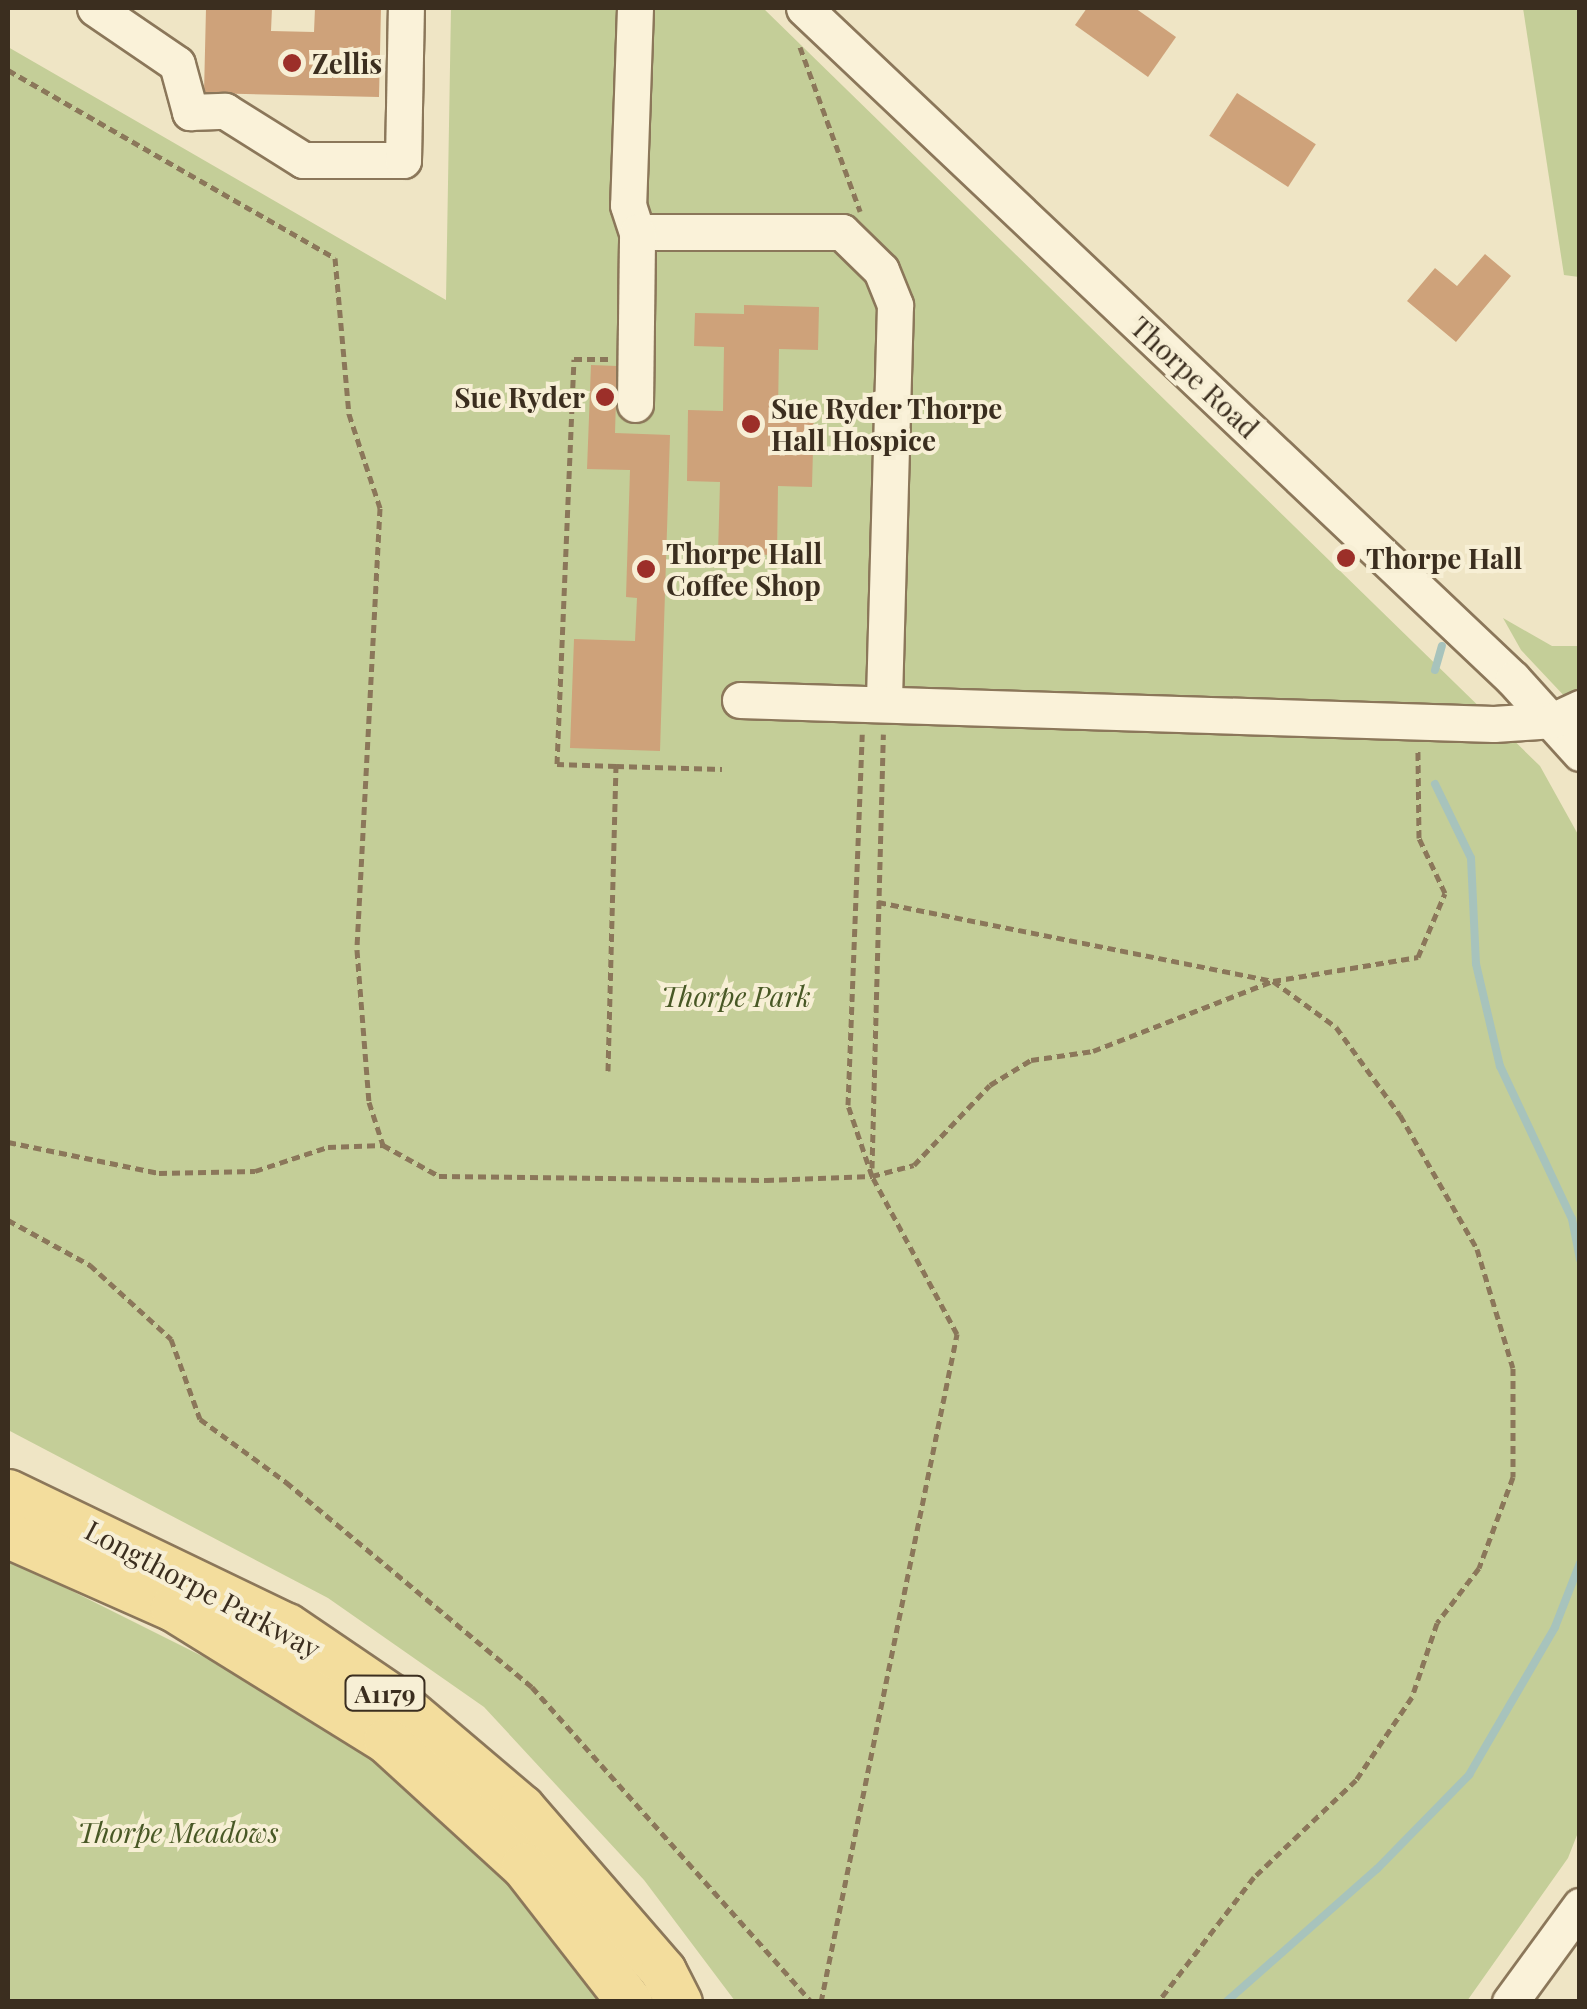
<!DOCTYPE html>
<style>
body{margin:0}
#map{position:relative;width:1587px;height:2009px;overflow:hidden;background:#efe5c5;font-family:"Playfair Display",serif}
div>[style]{position:absolute}
.green>*{inset:0;background:#c4ce98}
.stream>*{height:8px;margin:-4px;padding:0 4px;transform-origin:4px;border-radius:4px;background:#a7c3bc}
.building>*{inset:0;background:#cea27a;transform-origin:0 0}
.path>*{height:5px;margin-top:-2.5px;transform-origin:0;background:repeating-linear-gradient(90deg,#8b775a 0 8px,transparent 0 13px)}
.roads{filter:drop-shadow(2px 0 #8b775a) drop-shadow(-2px 0 #8b775a) drop-shadow(0 2px #8b775a) drop-shadow(0 -2px #8b775a)}
.minor>*{height:35px;margin:-17.5px;padding:0 17.5px;transform-origin:17.5px;border-radius:17.5px;background:#faf2d9}
.major>*{height:45px;margin:-22.5px;padding:0 22.5px;transform-origin:22.5px;border-radius:22.5px;background:#f3dd9d}
.dots>*{width:28px;height:28px;translate:-50% -50%;box-sizing:border-box;border:5px solid #f7efd5;border-radius:50%}
span{translate:-50% -50%;white-space:nowrap;text-align:center;line-height:1.15;-webkit-text-stroke:8px #f7efd5;paint-order:stroke}
.shield-label span{padding:2px 8px;background:#f7efd5;border:2px solid;border-radius:8px;-webkit-text-stroke-width:0}
.shield-label{font-size:25px;color:#3b2e1f;font-weight:700}
.poi-label{font-size:28px;color:#3b2e1f;font-weight:700}
.left{translate:0 -50%;text-align:left}
.right{translate:-100% -50%;text-align:right}
.street-label{font-size:28px;color:#3b2e1f}
.park-label{font-size:28px;color:#485825;font-style:italic}
.frame{position:absolute;inset:0;border:10px solid #3b2e1f;pointer-events:none}
</style>
<div id="map">
<div class="green">
<i style="clip-path:polygon(451px 8px,763px 8px,1540px 766px,1580px 838px,1579px 1830px,1568px 1858px,1467px 2001px,735px 2001px,644px 1880px,484px 1707px,328px 1598px,8px 1430px,8px 47px,446px 300px)"></i>
<i style="clip-path:polygon(1523px 8px,1579px 8px,1579px 277px,1564px 275px)"></i>
<i style="clip-path:polygon(1503px 618px,1552px 646px,1579px 646px,1579px 687px,1568px 700px,1521px 650px)"></i>
<i style="clip-path:polygon(8px 1559px,276px 1693px,385px 1770px,509px 1886px,602px 2001px,8px 2001px)"></i>
</div>
<div class="stream">
<i style="left:1435px;top:670px;width:25px;rotate:-74deg"></i>
<i style="left:1435px;top:784px;width:82px;rotate:64.1deg"></i>
<i style="left:1471px;top:858px;width:106px;rotate:87.3deg"></i>
<i style="left:1476px;top:964px;width:105px;rotate:76.8deg"></i>
<i style="left:1500px;top:1066px;width:169px;rotate:64.8deg"></i>
<i style="left:1572px;top:1219px;width:41px;rotate:78.7deg"></i>
<i style="left:1226px;top:2002px;width:201px;rotate:-41.4deg"></i>
<i style="left:1377px;top:1869px;width:132px;rotate:-45.6deg"></i>
<i style="left:1469px;top:1775px;width:171px;rotate:-59.8deg"></i>
<i style="left:1555px;top:1627px;width:69px;rotate:-68.7deg"></i>
</div>
<div class="building">
<i style="clip-path:polygon(206px 8px,272px 8px,271px 31px,314px 32px,315px 8px,381px 8px,379px 97px,204px 93px)"></i>
<i style="clip-path:polygon(1087px 8px,1135px 8px,1176px 37px,1148px 77px,1075px 25px)"></i>
<i style="left:1237px;top:93px;width:94px;height:51px;rotate:33deg"></i>
<i style="clip-path:polygon(1485px 254px,1511px 276px,1456px 342px,1407px 301px,1435px 268px,1457px 286px)"></i>
<i style="clip-path:polygon(744px 305px,819px 307px,818px 350px,779px 349px,778px 411px,814px 412px,812px 487px,778px 486px,777px 555px,718px 554px,720px 482px,687px 481px,688px 410px,723px 411px,724px 347px,694px 346px,695px 313px,744px 314px)"></i>
<i style="clip-path:polygon(591px 365px,617px 366px,615px 433px,670px 435px,660px 751px,570px 748px,574px 639px,635px 641px,637px 598px,626px 597px,630px 470px,587px 469px)"></i>
</div>
<div class="path">
<i style="left:800px;top:47px;width:175px;rotate:69.9deg"></i>
<i style="left:8px;top:70px;width:377px;rotate:29.9deg"></i>
<i style="left:335px;top:258px;width:157px;rotate:84.9deg"></i>
<i style="left:349px;top:414px;width:99px;rotate:71.7deg"></i>
<i style="left:380px;top:508px;width:443px;rotate:93deg"></i>
<i style="left:357px;top:950px;width:152px;rotate:85.5deg"></i>
<i style="left:369px;top:1102px;width:45px;rotate:72deg"></i>
<i style="left:616px;top:766px;width:106px;rotate:1.6deg"></i>
<i style="left:878px;top:902px;width:403px;rotate:11.3deg"></i>
<i style="left:1273px;top:981px;width:78px;rotate:36.1deg"></i>
<i style="left:1336px;top:1027px;width:109px;rotate:54deg"></i>
<i style="left:1400px;top:1115px;width:155px;rotate:60.1deg"></i>
<i style="left:1477px;top:1249px;width:124px;rotate:73.2deg"></i>
<i style="left:1513px;top:1368px;width:109px;rotate:90deg"></i>
<i style="left:1513px;top:1477px;width:97px;rotate:110.5deg"></i>
<i style="left:1479px;top:1568px;width:69px;rotate:127.4deg"></i>
<i style="left:1437px;top:1623px;width:78px;rotate:108.7deg"></i>
<i style="left:1412px;top:1697px;width:100px;rotate:124deg"></i>
<i style="left:1356px;top:1780px;width:141px;rotate:136.4deg"></i>
<i style="left:1254px;top:1877px;width:158px;rotate:127.5deg"></i>
<i style="left:608px;top:1071px;width:305px;rotate:-88.5deg"></i>
<i style="left:616px;top:766px;width:59px;rotate:-178.1deg"></i>
<i style="left:557px;top:764px;width:405px;rotate:-87.6deg"></i>
<i style="left:574px;top:359px;width:34px"></i>
<i style="left:8px;top:1142px;width:154px;rotate:11.6deg"></i>
<i style="left:159px;top:1173px;width:96px;rotate:-1.2deg"></i>
<i style="left:255px;top:1171px;width:77px;rotate:-18.2deg"></i>
<i style="left:328px;top:1147px;width:55px;rotate:-2.1deg"></i>
<i style="left:383px;top:1145px;width:64px;rotate:29deg"></i>
<i style="left:439px;top:1176px;width:327px;rotate:0.7deg"></i>
<i style="left:766px;top:1180px;width:106px;rotate:-2.2deg"></i>
<i style="left:872px;top:1176px;width:43px;rotate:-14.7deg"></i>
<i style="left:914px;top:1165px;width:110px;rotate:-46.5deg"></i>
<i style="left:990px;top:1085px;width:48px;rotate:-31.4deg"></i>
<i style="left:1031px;top:1060px;width:63px;rotate:-8.3deg"></i>
<i style="left:1093px;top:1051px;width:193px;rotate:-21.3deg"></i>
<i style="left:1273px;top:981px;width:147px;rotate:-9.4deg"></i>
<i style="left:1418px;top:957px;width:69px;rotate:-67.1deg"></i>
<i style="left:1445px;top:893px;width:61px;rotate:-115.3deg"></i>
<i style="left:1419px;top:838px;width:88px;rotate:-90.7deg"></i>
<i style="left:872px;top:1168px;width:434px;rotate:-88.5deg"></i>
<i style="left:8px;top:1220px;width:94px;rotate:28.8deg"></i>
<i style="left:90px;top:1265px;width:110px;rotate:42.4deg"></i>
<i style="left:171px;top:1339px;width:85px;rotate:70.1deg"></i>
<i style="left:200px;top:1419px;width:107px;rotate:36.2deg"></i>
<i style="left:286px;top:1482px;width:320px;rotate:39.8deg"></i>
<i style="left:532px;top:1687px;width:421px;rotate:48.4deg"></i>
<i style="left:821px;top:2002px;width:682px;rotate:-78.49deg"></i>
<i style="left:957px;top:1334px;width:179px;rotate:-118.3deg"></i>
<i style="left:872px;top:1176px;width:75px;rotate:-108.7deg"></i>
<i style="left:848px;top:1105px;width:371px;rotate:-87.8deg"></i>
</div>
<div class="roads">
<div class="minor">
<i style="left:95px;top:8px;width:99px;rotate:34.3deg"></i>
<i style="left:177px;top:64px;width:50px;rotate:74.8deg"></i>
<i style="left:190px;top:112px;width:35px;rotate:-2deg"></i>
<i style="left:225px;top:111px;width:92px;rotate:32.1deg"></i>
<i style="left:303px;top:160px;width:100px"></i>
<i style="left:403px;top:160px;width:152px;rotate:-88.9deg"></i>
<i style="left:635px;top:8px;width:197px;rotate:92deg"></i>
<i style="left:628px;top:205px;width:28px;rotate:72deg"></i>
<i style="left:637px;top:232px;width:205px"></i>
<i style="left:842px;top:232px;width:54px;rotate:44.3deg"></i>
<i style="left:881px;top:270px;width:38px;rotate:68deg"></i>
<i style="left:895px;top:305px;width:398px;rotate:91.6deg"></i>
<i style="left:804px;top:8px;width:976px;rotate:43.42deg"></i>
<i style="left:1513px;top:679px;width:100px;rotate:47.8deg"></i>
<i style="left:635px;top:404px;width:172px;rotate:-89.3deg"></i>
<i style="left:740px;top:700px;width:754px;rotate:1.82deg"></i>
<i style="left:1494px;top:724px;width:60px;rotate:-3.8deg"></i>
<i style="left:1554px;top:720px;width:29px;rotate:-25deg"></i>
<i style="left:1510px;top:2002px;width:119px;rotate:-53.9deg"></i>
</div>
<div class="major">
<i style="left:8px;top:1492px;width:310px;rotate:25.7deg"></i>
<i style="left:287px;top:1626px;width:125px;rotate:34.2deg"></i>
<i style="left:390px;top:1696px;width:172px;rotate:40.3deg"></i>
<i style="left:521px;top:1807px;width:217px;rotate:49.1deg"></i>
<i style="left:663px;top:1971px;width:35px;rotate:63deg"></i>
<i style="left:8px;top:1535px;width:180px;rotate:23.9deg"></i>
<i style="left:173px;top:1608px;width:251px;rotate:31.8deg"></i>
<i style="left:386px;top:1740px;width:187px;rotate:42.4deg"></i>
<i style="left:524px;top:1866px;width:172px;rotate:52.1deg"></i>
</div>
</div>
<div class="dots">
<i style="left:292px;top:63px;background:#9c2f29"></i>
<i style="left:605px;top:397px;background:#9c2f29"></i>
<i style="left:751px;top:424px;background:#9c2f29"></i>
<i style="left:1346px;top:558px;background:#9c2f29"></i>
<i style="left:646px;top:569px;background:#9c2f29"></i>
</div>
<div class="shield-label">
<span style="left:385px;top:1693px">A1179</span>
</div>
<div class="poi-label">
<span class="left" style="left:312px;top:63px">Zellis</span>
<span class="right" style="left:585px;top:397px">Sue Ryder</span>
<span class="left" style="left:771px;top:424px">Sue Ryder Thorpe<br>Hall Hospice</span>
<span class="left" style="left:666px;top:569px">Thorpe Hall<br>Coffee Shop</span>
<span class="left" style="left:1366px;top:558px">Thorpe Hall</span>
</div>
<div class="street-label">
<span style="left:1195px;top:377px;rotate:43deg">Thorpe Road</span>
<span style="left:203px;top:1589px;rotate:28deg">Longthorpe Parkway</span>
</div>
<div class="park-label">
<span style="left:736px;top:996px">Thorpe Park</span>
<span style="left:178px;top:1832px">Thorpe Meadows</span>
</div>
<div class="frame"></div>
</div>
